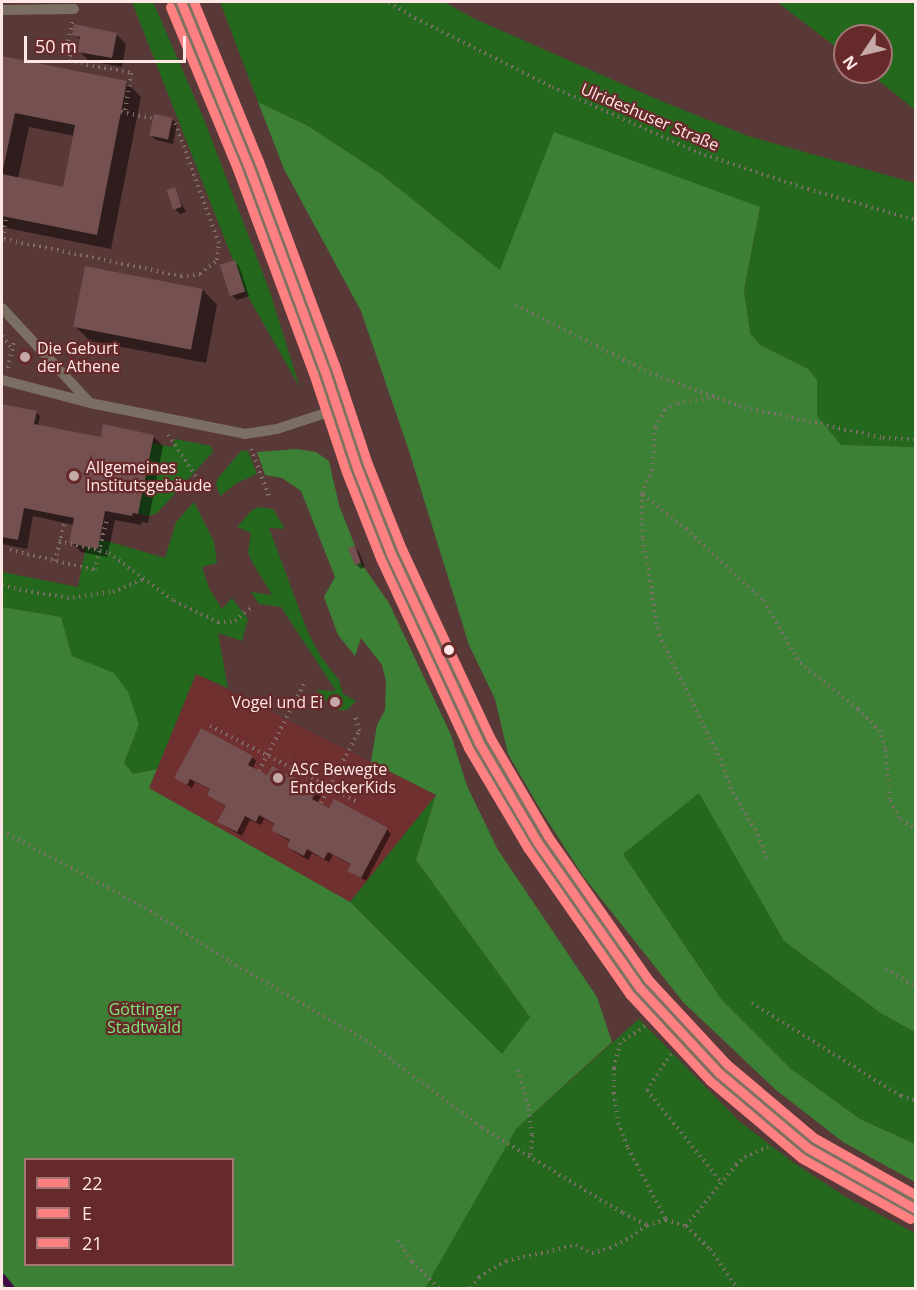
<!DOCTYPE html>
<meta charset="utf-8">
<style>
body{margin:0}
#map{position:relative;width:917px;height:1290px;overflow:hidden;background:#593838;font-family:"Open Sans",sans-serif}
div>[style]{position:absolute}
.built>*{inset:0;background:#703030}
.green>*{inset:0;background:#24681e}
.forest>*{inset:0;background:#3c8035}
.shadow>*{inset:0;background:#0007}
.stream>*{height:7px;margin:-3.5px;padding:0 3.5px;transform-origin:3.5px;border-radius:3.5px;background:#400a45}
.building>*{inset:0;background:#745051;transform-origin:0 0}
.path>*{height:4px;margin-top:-2px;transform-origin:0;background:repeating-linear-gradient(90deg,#7f6f68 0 1.5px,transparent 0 6px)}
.lane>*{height:10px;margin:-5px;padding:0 5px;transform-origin:5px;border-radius:5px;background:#7b6e62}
.secondary>*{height:28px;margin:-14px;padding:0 14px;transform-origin:14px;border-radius:14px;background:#7e7161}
.bus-1>*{height:9px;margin:-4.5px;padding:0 4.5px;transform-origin:4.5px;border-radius:4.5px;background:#ff8082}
.bus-2>*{height:9px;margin:-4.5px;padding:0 4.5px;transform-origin:4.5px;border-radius:4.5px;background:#ff8080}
.bus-3>*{height:9px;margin:-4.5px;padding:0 4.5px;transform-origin:4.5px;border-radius:4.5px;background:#ff8082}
.dots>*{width:16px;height:16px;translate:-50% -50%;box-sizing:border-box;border:3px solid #672a2a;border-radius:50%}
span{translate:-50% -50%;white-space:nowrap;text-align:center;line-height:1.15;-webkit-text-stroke:4.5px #672a2a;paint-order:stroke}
.street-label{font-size:16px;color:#ffe7e5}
.poi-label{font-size:16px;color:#ffe7e5}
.left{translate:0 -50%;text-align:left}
.right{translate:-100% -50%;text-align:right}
.park-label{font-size:16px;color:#7fe779}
.frame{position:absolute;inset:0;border:3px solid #ffe7e5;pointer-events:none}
.legend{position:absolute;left:24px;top:1158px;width:210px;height:108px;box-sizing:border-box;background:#672a2a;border:2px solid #a47675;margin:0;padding:8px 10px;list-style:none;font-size:18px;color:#ffe7e5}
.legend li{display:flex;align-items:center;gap:12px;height:30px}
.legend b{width:30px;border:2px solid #a47675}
.north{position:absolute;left:833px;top:24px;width:60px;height:60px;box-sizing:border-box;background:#672a2a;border:2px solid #a47675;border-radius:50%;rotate:235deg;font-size:16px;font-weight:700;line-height:24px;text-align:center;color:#ffe7e5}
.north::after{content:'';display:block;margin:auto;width:21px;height:27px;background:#c5aaa8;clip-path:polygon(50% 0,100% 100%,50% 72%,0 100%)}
.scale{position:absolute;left:24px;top:36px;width:162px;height:27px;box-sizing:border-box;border:3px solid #ffe7e5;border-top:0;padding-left:8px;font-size:18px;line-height:21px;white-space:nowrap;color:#ffe7e5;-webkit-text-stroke:4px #672a2a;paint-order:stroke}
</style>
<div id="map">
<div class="built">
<i style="clip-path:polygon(196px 674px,436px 795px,350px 902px,149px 788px)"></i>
</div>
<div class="green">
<i style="clip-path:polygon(132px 2px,153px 2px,167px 34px,205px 122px,270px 292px,300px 388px,245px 291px)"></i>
<i style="clip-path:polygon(220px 2px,444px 2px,475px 19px,654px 98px,748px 136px,915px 183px,915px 447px,841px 445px,817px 416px,817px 380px,808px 369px,760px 345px,750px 333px,744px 290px,760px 207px,500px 270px,381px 174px,308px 126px,258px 102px)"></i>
<i style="clip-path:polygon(777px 2px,915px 2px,915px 110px,868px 72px,881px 72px,881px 36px,845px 36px,845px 54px)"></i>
<i style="clip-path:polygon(175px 439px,211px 446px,213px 452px,157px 513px,150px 516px,138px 514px,152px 443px,172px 447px)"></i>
<i style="clip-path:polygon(241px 451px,248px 451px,257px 474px,237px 483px,220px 496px,216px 484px,218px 478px)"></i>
<i style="clip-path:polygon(194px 502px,214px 542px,217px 563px,202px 567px,209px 588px,222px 609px,232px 598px,248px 619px,242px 641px,218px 633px,228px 688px,196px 674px,157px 769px,133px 774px,124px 763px,139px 724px,113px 673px,72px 656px,61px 617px,2px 607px,2px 572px,78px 587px,86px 546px,98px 548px,100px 539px,165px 558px,176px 522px)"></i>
<i style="clip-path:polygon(259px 507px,273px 509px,285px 529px,269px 528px,307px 630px,321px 657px,339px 680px,343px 694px,356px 701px,347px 710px,337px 710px,331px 707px,317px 690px,336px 691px,281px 607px,259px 604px,251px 592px,272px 595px,251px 560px,248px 552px,251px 533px,237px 527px,252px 510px)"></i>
<i style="clip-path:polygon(evenodd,2px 758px,516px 1129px,639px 1019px,739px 1121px,794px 1163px,846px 1197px,915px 1233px,915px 1288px,2px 1288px,2px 758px,26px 1160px,232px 1160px,232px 1264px,26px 1264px,26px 1160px)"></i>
<i style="clip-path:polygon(699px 792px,784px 941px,882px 1014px,915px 1032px,915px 1144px,860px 1119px,791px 1069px,721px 999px,623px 854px)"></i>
<i style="clip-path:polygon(436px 795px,416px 860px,530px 1017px,502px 1055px,350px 902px)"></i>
</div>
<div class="forest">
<i style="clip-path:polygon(258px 102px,308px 126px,381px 174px,500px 270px,554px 132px,760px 207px,744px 290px,750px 333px,760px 345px,808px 369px,817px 380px,817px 416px,841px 445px,915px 447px,915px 1032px,882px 1014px,784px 941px,699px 793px,623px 854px,721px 999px,791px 1069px,860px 1119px,915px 1144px,915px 1182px,843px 1142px,776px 1090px,683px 1002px,583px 876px,540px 809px,508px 754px,495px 699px,469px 645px,409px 451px,361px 311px,284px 169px)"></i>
<i style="clip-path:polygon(evenodd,297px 449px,316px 452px,329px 461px,339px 505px,355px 546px,349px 548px,355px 565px,361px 563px,389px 603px,451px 735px,467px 786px,498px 850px,597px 997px,612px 1042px,516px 1129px,425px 1288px,2px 1288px,2px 607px,61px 617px,72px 656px,114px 673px,128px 692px,139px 724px,124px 763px,133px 774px,157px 769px,149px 788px,350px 902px,502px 1054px,530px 1017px,416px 860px,436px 795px,371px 762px,377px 725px,385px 710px,386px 681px,382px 665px,361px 638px,355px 656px,338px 635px,324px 597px,335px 577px,301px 491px,282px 478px,265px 475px,257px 452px,297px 449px,26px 1160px,232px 1160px,232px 1264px,26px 1264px,26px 1160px)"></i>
</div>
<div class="shadow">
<i style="clip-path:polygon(116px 34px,126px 44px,122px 67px,89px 61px,79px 51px,81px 40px,74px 35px)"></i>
<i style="clip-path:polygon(evenodd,2px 58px,127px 83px,141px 97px,111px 249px,2px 227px,2px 58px,29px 127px,75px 136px,65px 188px,18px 179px,29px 127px)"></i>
<i style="clip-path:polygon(172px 119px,177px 124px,173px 144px,156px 140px,151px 136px)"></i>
<i style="clip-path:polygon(174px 189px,186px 212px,180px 214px,175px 209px)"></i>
<i style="clip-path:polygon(234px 262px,239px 266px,249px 296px,237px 300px,232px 295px)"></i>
<i style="clip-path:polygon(203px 290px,217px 305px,206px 363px,90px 341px,75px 326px)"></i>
<i style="clip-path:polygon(2px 405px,36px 412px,40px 416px,38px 426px,102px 439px,153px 436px,163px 446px,148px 523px,142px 522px,141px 525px,115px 520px,107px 557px,81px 552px,71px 542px,74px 525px,33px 516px,27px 549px,2px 544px)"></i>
<i style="clip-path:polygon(354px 547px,359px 552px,365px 567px,361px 569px,356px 564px)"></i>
<i style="clip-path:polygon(252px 757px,256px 761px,252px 769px,268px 777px,273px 768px,316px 791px,321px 796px,317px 803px,387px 829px,391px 834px,366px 881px,349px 870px,352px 865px,333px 855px,329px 862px,312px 853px,308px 860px,293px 851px,288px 847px,291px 842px,278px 834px,273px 830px,276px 825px,264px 819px,261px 825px,250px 820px,242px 836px,224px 826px,219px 822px,227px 807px,208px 795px,211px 790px,195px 782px,192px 788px,176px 778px)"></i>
</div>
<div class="stream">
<i style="left:2px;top:1277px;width:14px;rotate:51deg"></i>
</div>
<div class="building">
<i style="clip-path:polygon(74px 24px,117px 33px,112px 58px,78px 52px,80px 37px,72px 35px)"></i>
<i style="clip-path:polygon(2px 56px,127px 81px,97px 235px,2px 216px,2px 174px,63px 187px,75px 125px,15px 113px,2px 174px)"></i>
<i style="left:154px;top:114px;width:19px;height:22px;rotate:12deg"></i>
<i style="left:175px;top:187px;width:21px;height:9px;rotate:71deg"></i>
<i style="left:235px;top:260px;width:33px;height:16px;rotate:72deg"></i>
<i style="left:85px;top:266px;width:120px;height:62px;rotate:11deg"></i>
<i style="clip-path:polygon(2px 404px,37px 411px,34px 424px,101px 437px,103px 424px,154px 435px,138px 514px,133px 513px,132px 516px,105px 511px,98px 549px,69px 543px,74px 518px,24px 508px,18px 540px,2px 537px)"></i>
<i style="clip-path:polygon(355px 546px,361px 563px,355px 565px,348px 548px)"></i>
<i style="clip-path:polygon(201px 728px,253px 756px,248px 765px,267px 775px,272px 766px,317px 790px,312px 799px,329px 808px,334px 799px,388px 828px,361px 878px,347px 871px,351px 864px,328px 852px,324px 859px,307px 849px,304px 856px,287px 847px,290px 840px,271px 830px,275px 824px,259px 815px,256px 822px,245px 816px,237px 832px,217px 822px,226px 806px,207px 795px,210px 789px,190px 779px,187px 785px,174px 778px)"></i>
</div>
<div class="path">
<i style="left:389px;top:2px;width:31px;rotate:32deg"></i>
<i style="left:415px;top:18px;width:153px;rotate:26.7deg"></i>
<i style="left:552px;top:87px;width:161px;rotate:24.2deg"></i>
<i style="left:699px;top:153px;width:115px;rotate:18.3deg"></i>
<i style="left:808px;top:189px;width:112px;rotate:16deg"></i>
<i style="left:72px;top:22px;width:26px;rotate:101deg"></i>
<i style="left:67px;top:48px;width:4px;rotate:14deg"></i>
<i style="left:71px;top:49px;width:12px;rotate:99deg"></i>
<i style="left:69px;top:61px;width:63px;rotate:11deg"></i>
<i style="left:131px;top:73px;width:40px;rotate:98.5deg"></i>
<i style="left:121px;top:112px;width:31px;rotate:11deg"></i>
<i style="left:3px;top:239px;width:22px;rotate:-82deg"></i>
<i style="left:4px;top:239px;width:181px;rotate:11.8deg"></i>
<i style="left:181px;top:276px;width:19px;rotate:-6deg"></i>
<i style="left:200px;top:274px;width:22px;rotate:-39deg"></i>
<i style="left:217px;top:260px;width:17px;rotate:-83deg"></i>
<i style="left:219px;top:243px;width:128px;rotate:-110.1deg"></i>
<i style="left:516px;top:305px;width:150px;rotate:26.9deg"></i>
<i style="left:650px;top:373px;width:95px;rotate:20.3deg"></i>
<i style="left:739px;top:406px;width:148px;rotate:12.5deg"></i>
<i style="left:883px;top:438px;width:33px;rotate:3deg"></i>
<i style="left:2px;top:336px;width:16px;rotate:52deg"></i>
<i style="left:8px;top:368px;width:26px;rotate:-77deg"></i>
<i style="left:715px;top:397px;width:39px;rotate:171deg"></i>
<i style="left:676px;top:403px;width:13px;rotate:148deg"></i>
<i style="left:665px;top:410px;width:20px;rotate:120deg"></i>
<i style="left:655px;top:427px;width:43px;rotate:94deg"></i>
<i style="left:652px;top:470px;width:26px;rotate:113deg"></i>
<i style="left:642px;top:494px;width:45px;rotate:88.7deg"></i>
<i style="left:643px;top:539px;width:97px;rotate:80.5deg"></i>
<i style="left:659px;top:635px;width:138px;rotate:63.8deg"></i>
<i style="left:720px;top:759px;width:36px;rotate:69deg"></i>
<i style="left:733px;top:793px;width:42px;rotate:58.6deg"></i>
<i style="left:755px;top:829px;width:33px;rotate:67deg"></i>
<i style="left:168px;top:435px;width:57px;rotate:55.8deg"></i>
<i style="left:251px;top:449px;width:53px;rotate:69.2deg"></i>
<i style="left:643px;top:495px;width:55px;rotate:38.3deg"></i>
<i style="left:686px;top:529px;width:106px;rotate:42.7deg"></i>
<i style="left:764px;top:601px;width:72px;rotate:59.9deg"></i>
<i style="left:800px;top:663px;width:74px;rotate:38.4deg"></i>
<i style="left:858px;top:709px;width:30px;rotate:45deg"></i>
<i style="left:879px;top:730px;width:21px;rotate:71deg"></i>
<i style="left:886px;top:750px;width:51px;rotate:85.5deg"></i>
<i style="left:890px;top:801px;width:22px;rotate:60deg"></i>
<i style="left:901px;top:820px;width:17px;rotate:31deg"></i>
<i style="left:59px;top:541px;width:51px;rotate:13.5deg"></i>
<i style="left:109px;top:553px;width:81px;rotate:36.4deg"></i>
<i style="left:174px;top:601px;width:49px;rotate:25.5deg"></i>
<i style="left:218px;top:622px;width:17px;rotate:-3deg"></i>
<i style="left:235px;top:621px;width:23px;rotate:-40deg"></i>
<i style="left:10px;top:550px;width:87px;rotate:13.2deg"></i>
<i style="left:95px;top:570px;width:52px;rotate:-76.8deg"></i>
<i style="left:55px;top:561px;width:41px;rotate:-76deg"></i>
<i style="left:2px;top:586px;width:66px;rotate:10.5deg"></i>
<i style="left:67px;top:598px;width:46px;rotate:-7.4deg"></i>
<i style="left:113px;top:592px;width:33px;rotate:-23deg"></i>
<i style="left:210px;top:726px;width:164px;rotate:27.2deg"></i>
<i style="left:259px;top:771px;width:100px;rotate:-62.7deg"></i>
<i style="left:321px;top:803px;width:81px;rotate:-62.2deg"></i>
<i style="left:359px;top:731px;width:16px;rotate:-104deg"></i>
<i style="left:2px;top:831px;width:169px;rotate:28.2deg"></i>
<i style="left:151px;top:911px;width:94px;rotate:32.8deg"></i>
<i style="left:230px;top:962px;width:156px;rotate:30deg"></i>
<i style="left:365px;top:1040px;width:146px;rotate:36.9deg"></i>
<i style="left:482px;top:1128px;width:165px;rotate:31.1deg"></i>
<i style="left:623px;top:1213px;width:27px;rotate:27deg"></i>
<i style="left:647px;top:1225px;width:20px;rotate:-15deg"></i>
<i style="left:666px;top:1220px;width:21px;rotate:17deg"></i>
<i style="left:686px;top:1226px;width:33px;rotate:44deg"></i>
<i style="left:710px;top:1249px;width:47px;rotate:55.3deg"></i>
<i style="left:886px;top:969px;width:35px;rotate:31deg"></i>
<i style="left:752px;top:1003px;width:176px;rotate:32deg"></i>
<i style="left:901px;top:1096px;width:16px;rotate:15deg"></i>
<i style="left:645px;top:1026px;width:30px;rotate:146deg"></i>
<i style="left:620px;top:1043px;width:26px;rotate:103deg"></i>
<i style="left:614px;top:1068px;width:25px;rotate:90deg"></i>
<i style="left:614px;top:1093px;width:30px;rotate:82deg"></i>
<i style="left:618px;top:1123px;width:27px;rotate:68deg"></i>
<i style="left:628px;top:1148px;width:81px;rotate:62.2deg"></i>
<i style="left:671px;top:1054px;width:43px;rotate:123.7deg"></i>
<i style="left:647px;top:1090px;width:118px;rotate:51.2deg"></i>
<i style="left:518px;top:1070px;width:41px;rotate:74.2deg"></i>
<i style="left:529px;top:1109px;width:26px;rotate:83deg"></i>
<i style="left:532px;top:1135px;width:23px;rotate:95deg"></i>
<i style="left:686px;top:1226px;width:79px;rotate:-50.7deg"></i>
<i style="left:736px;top:1165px;width:12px;rotate:-42deg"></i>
<i style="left:745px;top:1157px;width:25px;rotate:-23deg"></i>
<i style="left:398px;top:1240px;width:26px;rotate:58deg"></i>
<i style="left:412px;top:1262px;width:37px;rotate:44deg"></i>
<i style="left:471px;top:1288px;width:14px;rotate:-54deg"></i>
<i style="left:479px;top:1277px;width:31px;rotate:-31deg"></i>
<i style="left:506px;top:1261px;width:72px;rotate:-12.9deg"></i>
<i style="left:576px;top:1245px;width:18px;rotate:27deg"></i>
<i style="left:592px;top:1253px;width:19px;rotate:-16deg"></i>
<i style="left:610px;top:1248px;width:24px;rotate:-28deg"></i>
<i style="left:631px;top:1237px;width:20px;rotate:-37deg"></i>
</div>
<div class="lane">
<i style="left:2px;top:10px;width:72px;rotate:-0.8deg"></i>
<i style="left:2px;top:308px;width:128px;rotate:47.2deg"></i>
<i style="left:2px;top:380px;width:91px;rotate:14.6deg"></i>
<i style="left:90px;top:403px;width:158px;rotate:11.3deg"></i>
<i style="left:245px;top:434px;width:32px;rotate:-9deg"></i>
<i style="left:277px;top:429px;width:64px;rotate:-18.2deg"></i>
</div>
<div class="secondary">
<i style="left:181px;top:2px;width:176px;rotate:67.7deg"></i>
<i style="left:248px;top:165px;width:218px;rotate:69.6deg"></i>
<i style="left:324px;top:369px;width:104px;rotate:71.6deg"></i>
<i style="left:357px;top:468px;width:92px;rotate:68.4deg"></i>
<i style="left:391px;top:554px;width:208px;rotate:65deg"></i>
<i style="left:479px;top:743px;width:116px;rotate:59.5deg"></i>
<i style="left:538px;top:843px;width:177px;rotate:54.9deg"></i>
<i style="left:640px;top:988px;width:116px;rotate:47.1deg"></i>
<i style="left:719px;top:1073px;width:116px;rotate:40.1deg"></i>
<i style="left:808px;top:1148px;width:124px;rotate:29.5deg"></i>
</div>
<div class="bus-1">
<i style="left:181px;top:2px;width:176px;rotate:67.7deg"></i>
<i style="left:248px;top:165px;width:218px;rotate:69.6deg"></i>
<i style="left:324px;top:369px;width:104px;rotate:71.6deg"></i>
<i style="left:357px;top:468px;width:92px;rotate:68.4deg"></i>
<i style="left:391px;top:554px;width:208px;rotate:65deg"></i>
<i style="left:479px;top:743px;width:116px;rotate:59.5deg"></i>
<i style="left:538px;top:843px;width:177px;rotate:54.9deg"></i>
<i style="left:640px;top:988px;width:116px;rotate:47.1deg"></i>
<i style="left:719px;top:1073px;width:116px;rotate:40.1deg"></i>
<i style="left:808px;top:1148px;width:124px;rotate:29.5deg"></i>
</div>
<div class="bus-2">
<i style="left:170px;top:7px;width:175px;rotate:67.5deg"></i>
<i style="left:237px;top:169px;width:218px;rotate:69.6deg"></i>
<i style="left:313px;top:373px;width:104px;rotate:71.6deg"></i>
<i style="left:346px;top:472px;width:92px;rotate:68.4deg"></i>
<i style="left:380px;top:558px;width:209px;rotate:65.1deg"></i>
<i style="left:468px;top:748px;width:117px;rotate:59.3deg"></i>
<i style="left:528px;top:849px;width:178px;rotate:55.1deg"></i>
<i style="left:630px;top:995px;width:117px;rotate:47.1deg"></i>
<i style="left:710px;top:1081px;width:119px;rotate:40.2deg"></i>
<i style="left:801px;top:1158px;width:125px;rotate:29.2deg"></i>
</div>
<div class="bus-3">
<i style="left:194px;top:2px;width:172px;rotate:67.8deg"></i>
<i style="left:259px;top:161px;width:218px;rotate:69.6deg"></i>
<i style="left:335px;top:365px;width:104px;rotate:71.6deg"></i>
<i style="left:368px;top:464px;width:92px;rotate:68.2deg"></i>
<i style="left:402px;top:549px;width:208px;rotate:64.9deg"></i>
<i style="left:490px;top:737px;width:115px;rotate:59.6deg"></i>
<i style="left:548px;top:836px;width:176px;rotate:55deg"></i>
<i style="left:649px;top:980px;width:115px;rotate:47.1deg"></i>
<i style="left:727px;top:1064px;width:115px;rotate:40.1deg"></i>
<i style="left:815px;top:1138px;width:116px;rotate:29.4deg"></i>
</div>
<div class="dots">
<i style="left:25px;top:357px;background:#c5aaa8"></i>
<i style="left:74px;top:476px;background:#c5aaa8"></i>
<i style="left:449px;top:650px;background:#ffe7e5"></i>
<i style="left:335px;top:702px;background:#c5aaa8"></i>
<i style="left:278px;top:778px;background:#c5aaa8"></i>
</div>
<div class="street-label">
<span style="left:650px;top:117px;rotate:23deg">Ulrideshuser Straße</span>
</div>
<div class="poi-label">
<span class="left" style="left:37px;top:357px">Die Geburt<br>der Athene</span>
<span class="left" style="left:86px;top:476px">Allgemeines<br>Institutsgebäude</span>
<span class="right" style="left:323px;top:702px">Vogel und Ei</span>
<span class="left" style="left:290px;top:778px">ASC Bewegte<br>EntdeckerKids</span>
</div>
<div class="park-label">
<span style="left:144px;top:1018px">Göttinger<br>Stadtwald</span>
</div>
<div class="frame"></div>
<ul class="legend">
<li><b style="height:8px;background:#ff8082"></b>22</li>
<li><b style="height:8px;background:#ff8080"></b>E</li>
<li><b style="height:8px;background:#ff8082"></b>21</li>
</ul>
<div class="north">N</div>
<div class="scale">50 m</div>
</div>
